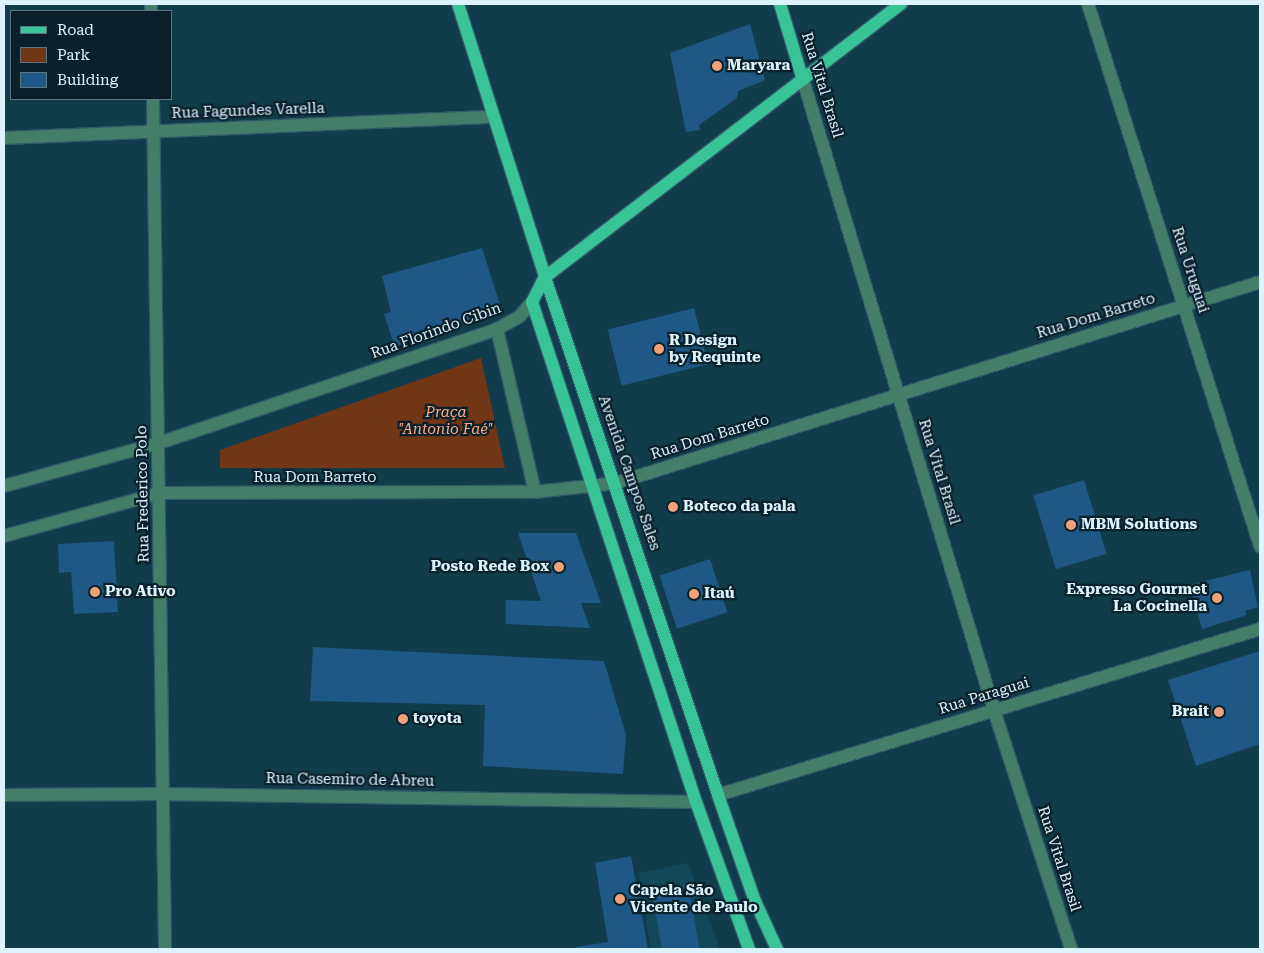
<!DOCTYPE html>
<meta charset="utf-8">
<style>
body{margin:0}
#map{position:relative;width:1264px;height:953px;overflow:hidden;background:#113c4c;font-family:"Roboto Serif",serif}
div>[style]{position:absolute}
.built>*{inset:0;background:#13485b}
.green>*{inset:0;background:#713616}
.building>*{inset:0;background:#1f5785;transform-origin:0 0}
.roads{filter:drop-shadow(1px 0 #315968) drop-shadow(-1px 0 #315968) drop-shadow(0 1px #315968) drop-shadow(0 -1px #315968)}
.minor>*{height:12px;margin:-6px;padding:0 6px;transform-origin:6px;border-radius:6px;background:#447e68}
.major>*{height:12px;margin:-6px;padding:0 6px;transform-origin:6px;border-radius:6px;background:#39c497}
.dots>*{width:14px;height:14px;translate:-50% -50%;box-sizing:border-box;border:2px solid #0a212b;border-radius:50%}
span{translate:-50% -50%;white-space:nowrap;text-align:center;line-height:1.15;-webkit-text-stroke:4.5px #0a212b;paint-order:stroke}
.poi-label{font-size:15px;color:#dcf3fd;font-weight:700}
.left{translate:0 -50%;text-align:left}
.right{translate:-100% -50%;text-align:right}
.street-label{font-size:15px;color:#dcf3fd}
.park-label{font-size:15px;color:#fda980;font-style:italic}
.frame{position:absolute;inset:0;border:5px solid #dcf3fd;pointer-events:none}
.legend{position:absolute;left:10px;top:10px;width:162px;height:90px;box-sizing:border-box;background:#0a212b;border:1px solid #5e757f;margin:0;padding:6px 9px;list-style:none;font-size:15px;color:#dcf3fd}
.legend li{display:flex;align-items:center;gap:10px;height:25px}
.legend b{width:25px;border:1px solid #5e757f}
</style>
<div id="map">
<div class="built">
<i style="clip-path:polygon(688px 863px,720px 949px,651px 949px,639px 873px)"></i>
</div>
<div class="green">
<i style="clip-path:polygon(481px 358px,505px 468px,220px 468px,220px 450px)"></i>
</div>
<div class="building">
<i style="clip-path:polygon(750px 24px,765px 80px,738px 91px,737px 98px,699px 125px,700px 130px,686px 132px,670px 53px)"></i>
<i style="clip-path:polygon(482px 248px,501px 308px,395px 347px,384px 314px,391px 312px,382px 276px)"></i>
<i style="left:694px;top:308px;width:58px;height:89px;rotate:76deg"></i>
<i style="left:1084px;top:480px;width:77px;height:53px;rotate:73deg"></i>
<i style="clip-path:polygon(518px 533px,576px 533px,601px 603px,581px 603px,590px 628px,506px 624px,506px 600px,541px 601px)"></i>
<i style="clip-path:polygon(114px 541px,118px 612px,74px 614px,71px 572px,59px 573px,58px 544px)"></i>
<i style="left:710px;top:559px;width:56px;height:53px;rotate:72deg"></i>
<i style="clip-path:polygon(1250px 570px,1258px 607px,1245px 611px,1247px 615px,1202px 629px,1189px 585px)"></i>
<i style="clip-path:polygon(313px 647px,604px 661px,626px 735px,623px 774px,483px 766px,485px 705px,310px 701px)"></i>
<i style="clip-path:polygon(1260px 651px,1260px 744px,1196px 766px,1168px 680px)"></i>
<i style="clip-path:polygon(631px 856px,648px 949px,577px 949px,576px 947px,608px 942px,595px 863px)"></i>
<i style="left:688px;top:884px;width:66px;height:37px;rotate:80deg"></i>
</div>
<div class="roads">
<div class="minor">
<i style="left:151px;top:4px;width:7px;rotate:90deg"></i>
<i style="left:1088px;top:4px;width:569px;rotate:72.39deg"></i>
<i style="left:803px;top:80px;width:658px;rotate:73.13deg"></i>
<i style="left:994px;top:710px;width:251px;rotate:72.1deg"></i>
<i style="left:153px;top:99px;width:850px;rotate:89.19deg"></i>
<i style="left:4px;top:138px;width:489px;rotate:-2.5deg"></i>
<i style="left:497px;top:329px;width:167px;rotate:76.9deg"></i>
<i style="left:4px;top:486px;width:161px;rotate:-15.5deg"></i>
<i style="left:159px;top:443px;width:357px;rotate:-18.6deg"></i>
<i style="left:497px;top:329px;width:26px;rotate:-29deg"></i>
<i style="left:520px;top:316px;width:18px;rotate:-49deg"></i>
<i style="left:4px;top:536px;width:162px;rotate:-15.4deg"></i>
<i style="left:160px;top:493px;width:375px;rotate:-0.2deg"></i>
<i style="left:535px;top:492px;width:81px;rotate:-6.3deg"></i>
<i style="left:616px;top:483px;width:675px;rotate:-17.33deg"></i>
<i style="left:4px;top:795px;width:157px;rotate:-0.4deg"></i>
<i style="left:161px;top:794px;width:535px;rotate:0.86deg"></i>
<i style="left:718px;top:795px;width:567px;rotate:-17.03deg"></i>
</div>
<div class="major">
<i style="left:458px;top:4px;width:287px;rotate:72.3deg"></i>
<i style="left:545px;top:277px;width:546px;rotate:71.53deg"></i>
<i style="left:718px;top:795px;width:112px;rotate:70.8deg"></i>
<i style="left:755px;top:901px;width:53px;rotate:65.4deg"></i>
<i style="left:780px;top:4px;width:79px;rotate:73.2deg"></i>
<i style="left:749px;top:949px;width:156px;rotate:-109.8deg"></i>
<i style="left:696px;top:802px;width:526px;rotate:-108.16deg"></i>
<i style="left:532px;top:302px;width:28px;rotate:-63deg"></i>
<i style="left:545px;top:277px;width:449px;rotate:-37.5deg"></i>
</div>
</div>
<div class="dots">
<i style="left:717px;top:66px;background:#f1a27b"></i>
<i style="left:659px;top:349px;background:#f1a27b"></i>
<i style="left:673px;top:507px;background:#f1a27b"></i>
<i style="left:1071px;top:525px;background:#f1a27b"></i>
<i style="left:559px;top:567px;background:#f1a27b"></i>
<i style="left:95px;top:592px;background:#f1a27b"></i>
<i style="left:694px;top:594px;background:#f1a27b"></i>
<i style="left:1217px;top:598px;background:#f1a27b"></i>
<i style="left:1219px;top:712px;background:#f1a27b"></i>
<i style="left:403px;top:719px;background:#f1a27b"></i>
<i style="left:620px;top:899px;background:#f1a27b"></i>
</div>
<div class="poi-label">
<span class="left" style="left:727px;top:66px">Maryara</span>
<span class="left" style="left:669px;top:349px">R Design<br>by Requinte</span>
<span class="left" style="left:683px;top:507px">Boteco da pala</span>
<span class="left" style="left:1081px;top:525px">MBM Solutions</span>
<span class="right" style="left:549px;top:567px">Posto Rede Box</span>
<span class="right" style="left:1207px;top:598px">Expresso Gourmet<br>La Cocinella</span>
<span class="left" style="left:105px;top:592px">Pro Ativo</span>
<span class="left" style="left:704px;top:594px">Itaú</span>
<span class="right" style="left:1209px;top:712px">Brait</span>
<span class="left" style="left:413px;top:719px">toyota</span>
<span class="left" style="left:630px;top:899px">Capela São<br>Vicente de Paulo</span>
</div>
<div class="street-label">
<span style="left:822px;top:85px;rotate:73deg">Rua Vital Brasil</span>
<span style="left:248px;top:111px;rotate:-2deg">Rua Fagundes Varella</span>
<span style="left:1190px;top:270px;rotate:72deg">Rua Uruguai</span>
<span style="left:1096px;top:316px;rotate:-17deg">Rua Dom Barreto</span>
<span style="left:436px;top:331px;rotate:-20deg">Rua Florindo Cibin</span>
<span style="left:710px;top:437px;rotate:-17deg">Rua Dom Barreto</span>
<span style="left:939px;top:472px;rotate:73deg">Rua Vital Brasil</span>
<span style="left:629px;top:473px;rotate:71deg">Avenida Campos Sales</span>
<span style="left:315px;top:478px">Rua Dom Barreto</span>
<span style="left:143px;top:494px;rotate:-91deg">Rua Frederico Polo</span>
<span style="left:984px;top:696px;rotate:-17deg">Rua Paraguai</span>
<span style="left:350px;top:780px;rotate:1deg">Rua Casemiro de Abreu</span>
<span style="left:1059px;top:859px;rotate:72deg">Rua Vital Brasil</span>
</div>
<div class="park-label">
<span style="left:446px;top:421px">Praça<br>"Antonio Faé"</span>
</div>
<div class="frame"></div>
<ul class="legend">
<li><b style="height:6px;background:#39c497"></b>Road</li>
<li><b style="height:14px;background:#713616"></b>Park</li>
<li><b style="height:14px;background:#1f5785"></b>Building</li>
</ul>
</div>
